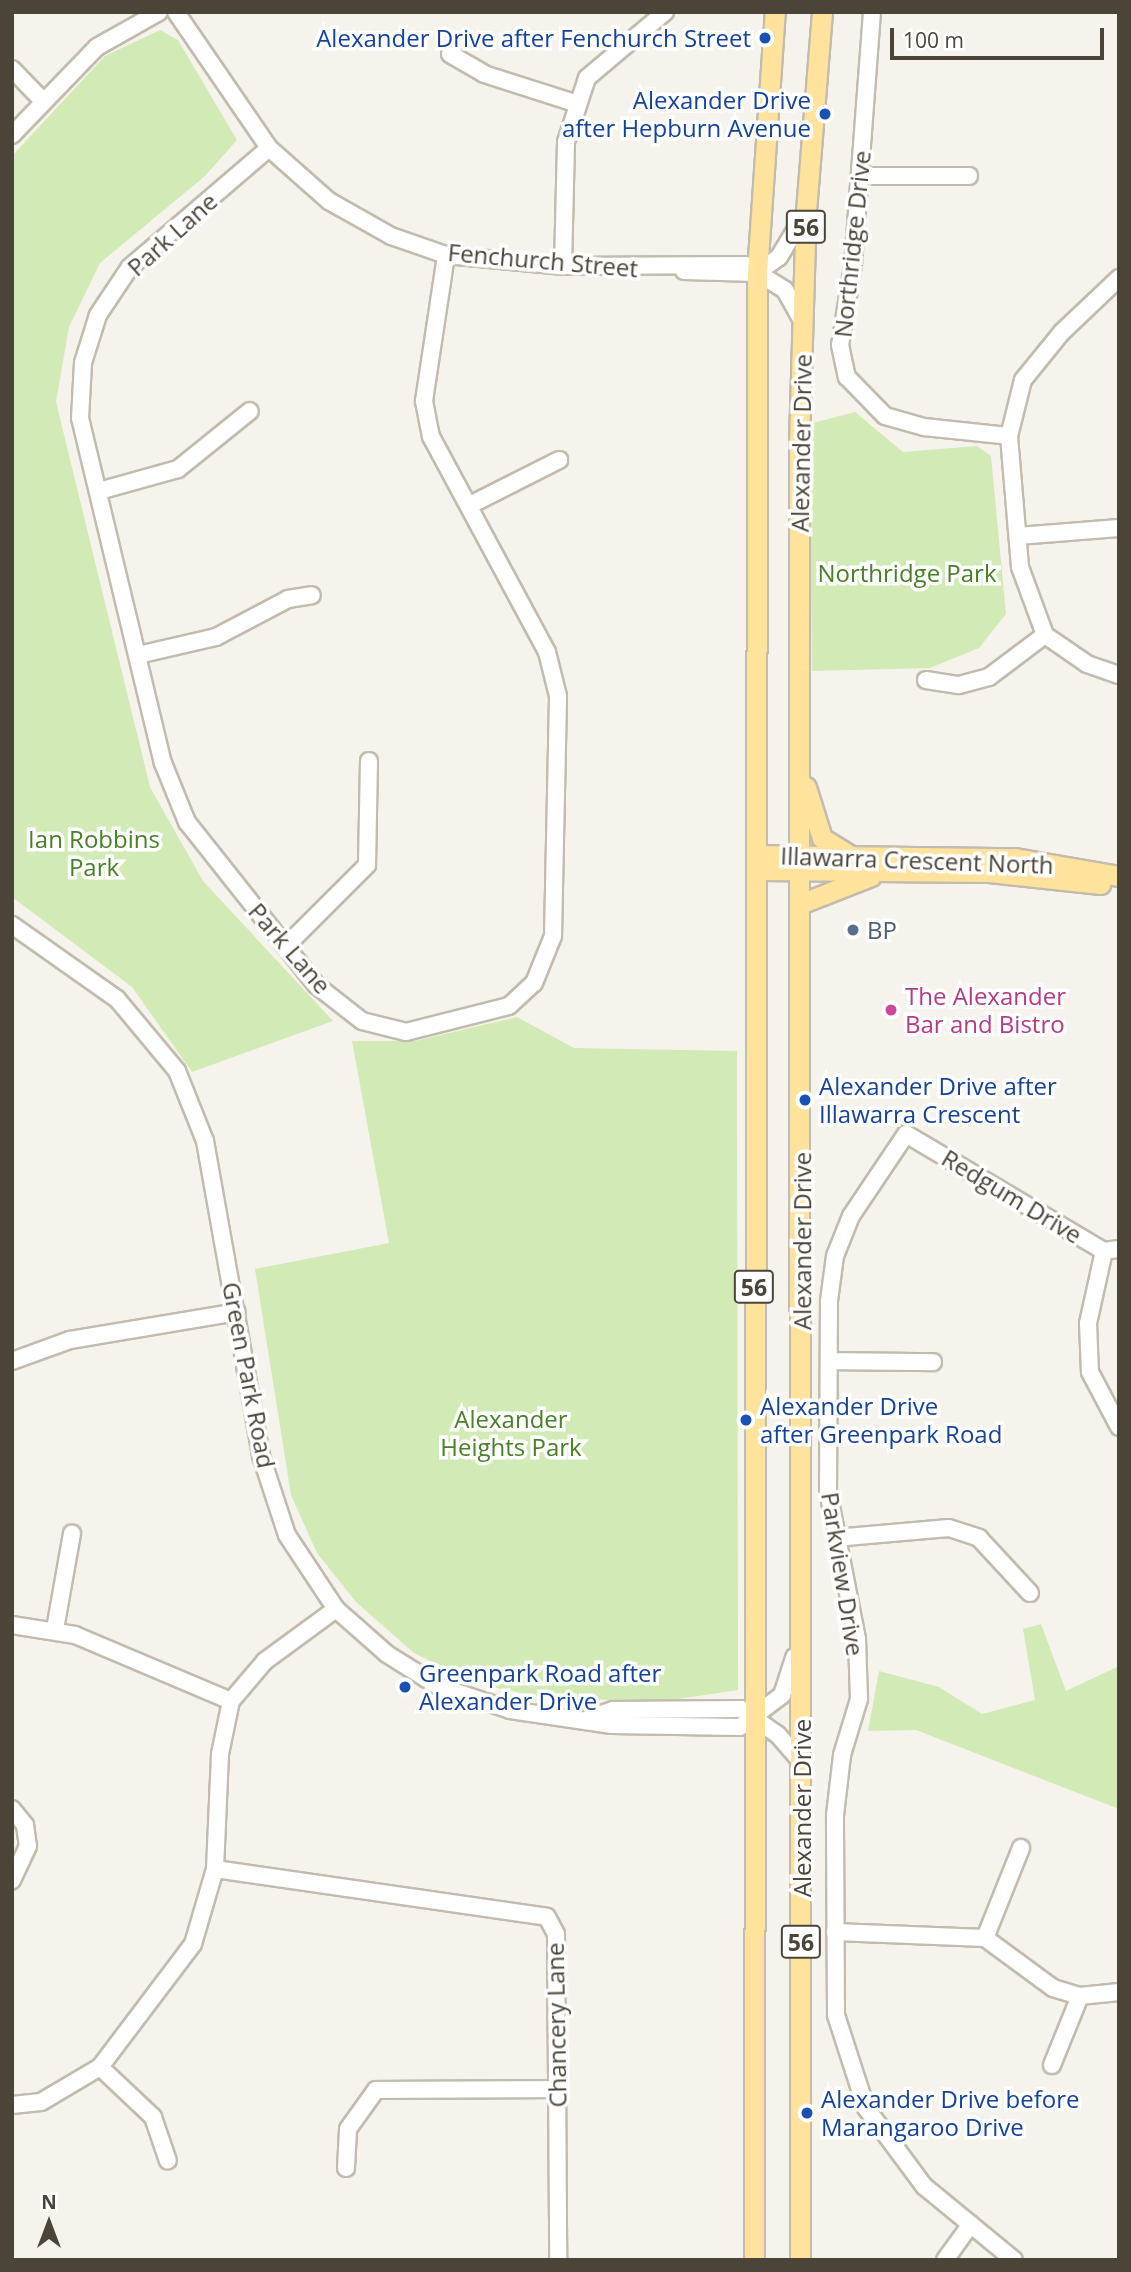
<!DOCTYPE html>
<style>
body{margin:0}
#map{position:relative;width:1131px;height:2272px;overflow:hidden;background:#f6f3ec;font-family:"Open Sans",sans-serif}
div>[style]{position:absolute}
.green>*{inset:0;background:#d2eab5}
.roads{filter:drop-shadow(2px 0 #c2bbae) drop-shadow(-2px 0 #c2bbae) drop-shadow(0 2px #c2bbae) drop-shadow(0 -2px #c2bbae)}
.minor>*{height:16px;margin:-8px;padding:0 8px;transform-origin:8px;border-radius:8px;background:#fff}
.major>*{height:19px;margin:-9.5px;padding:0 9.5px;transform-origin:9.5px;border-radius:9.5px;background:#ffe39c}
.dots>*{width:19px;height:19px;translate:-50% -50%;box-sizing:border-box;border:4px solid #fff;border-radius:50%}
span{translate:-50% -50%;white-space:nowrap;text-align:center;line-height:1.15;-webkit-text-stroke:7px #fff;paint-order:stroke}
.shield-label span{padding:2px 5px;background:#fff;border:2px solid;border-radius:5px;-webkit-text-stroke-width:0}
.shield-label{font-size:23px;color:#4b4439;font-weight:700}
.transit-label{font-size:24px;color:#164399}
.right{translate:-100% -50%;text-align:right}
.left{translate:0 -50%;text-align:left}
.street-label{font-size:24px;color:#4b4439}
.park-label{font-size:24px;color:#4a7f2a}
.service-label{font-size:24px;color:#4e5e75}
.hotel-label{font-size:24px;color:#b23c85}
.frame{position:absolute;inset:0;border:14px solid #4b4439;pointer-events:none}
.north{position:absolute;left:14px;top:2188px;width:70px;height:70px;-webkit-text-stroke:5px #fff;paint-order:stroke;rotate:0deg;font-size:19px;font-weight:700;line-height:28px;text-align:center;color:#4b4439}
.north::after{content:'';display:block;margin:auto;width:24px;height:32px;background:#4b4439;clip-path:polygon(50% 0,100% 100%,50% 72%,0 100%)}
.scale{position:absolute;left:890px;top:28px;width:214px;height:32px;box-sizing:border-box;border:4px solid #4b4439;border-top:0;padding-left:9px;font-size:21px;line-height:24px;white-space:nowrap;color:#4b4439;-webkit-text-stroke:5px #fff;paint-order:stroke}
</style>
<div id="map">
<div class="green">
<i style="clip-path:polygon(160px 30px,178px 40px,237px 140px,205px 176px,100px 263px,69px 327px,56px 402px,150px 787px,203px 881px,333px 1021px,192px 1072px,132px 987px,12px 897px,12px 156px,105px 56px)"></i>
<i style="clip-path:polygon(855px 412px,903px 452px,977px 446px,991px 456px,1006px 614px,979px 648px,930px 668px,812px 671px,809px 424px)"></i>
<i style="clip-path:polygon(517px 1017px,574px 1048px,737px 1051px,738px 1690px,658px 1702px,543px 1697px,476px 1684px,414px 1653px,356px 1602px,317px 1553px,291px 1495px,255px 1269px,389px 1243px,352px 1041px,415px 1041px)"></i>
<i style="clip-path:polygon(1041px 1624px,1066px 1691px,1119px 1666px,1119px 1809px,916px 1730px,868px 1731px,879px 1671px,939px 1687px,982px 1714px,1035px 1700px,1023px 1629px)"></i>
</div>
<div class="roads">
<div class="minor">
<i style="left:176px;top:12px;width:165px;rotate:55.6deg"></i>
<i style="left:269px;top:148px;width:80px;rotate:41.5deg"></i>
<i style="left:329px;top:201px;width:71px;rotate:29.4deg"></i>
<i style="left:391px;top:236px;width:58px;rotate:19.1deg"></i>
<i style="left:446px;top:255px;width:118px;rotate:5.4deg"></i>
<i style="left:563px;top:266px;width:182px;rotate:-0.3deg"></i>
<i style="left:745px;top:265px;width:47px;rotate:32deg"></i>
<i style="left:785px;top:290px;width:35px;rotate:61deg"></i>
<i style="left:872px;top:12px;width:254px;rotate:94.3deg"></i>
<i style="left:853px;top:265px;width:81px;rotate:99.2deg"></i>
<i style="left:840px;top:345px;width:33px;rotate:78deg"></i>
<i style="left:847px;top:377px;width:54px;rotate:45.7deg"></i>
<i style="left:885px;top:416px;width:41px;rotate:15.8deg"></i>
<i style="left:924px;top:427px;width:85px;rotate:6deg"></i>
<i style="left:450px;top:54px;width:39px;rotate:30deg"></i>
<i style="left:484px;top:74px;width:99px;rotate:17.7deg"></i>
<i style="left:12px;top:69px;width:45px;rotate:45.9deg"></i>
<i style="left:12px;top:135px;width:122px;rotate:-46deg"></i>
<i style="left:97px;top:47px;width:71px;rotate:-29.4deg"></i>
<i style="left:269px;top:148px;width:183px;rotate:139.4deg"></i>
<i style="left:130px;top:267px;width:58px;rotate:123.7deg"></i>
<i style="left:98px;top:315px;width:50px;rotate:107.4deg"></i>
<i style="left:83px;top:363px;width:55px;rotate:93.1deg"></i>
<i style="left:80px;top:418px;width:355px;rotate:76.5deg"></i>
<i style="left:163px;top:763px;width:64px;rotate:67.9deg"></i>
<i style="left:187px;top:822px;width:208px;rotate:51.6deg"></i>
<i style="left:316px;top:985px;width:58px;rotate:38deg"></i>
<i style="left:362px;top:1021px;width:45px;rotate:14deg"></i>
<i style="left:406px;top:1032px;width:106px;rotate:-14.2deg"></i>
<i style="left:509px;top:1006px;width:34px;rotate:-43deg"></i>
<i style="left:534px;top:983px;width:51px;rotate:-68deg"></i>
<i style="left:553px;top:936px;width:240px;rotate:-88.8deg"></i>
<i style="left:558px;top:696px;width:45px;rotate:-104deg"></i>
<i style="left:547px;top:652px;width:244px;rotate:-118.3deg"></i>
<i style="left:431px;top:437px;width:37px;rotate:-101deg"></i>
<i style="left:424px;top:401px;width:148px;rotate:-81.4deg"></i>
<i style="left:860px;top:176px;width:109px"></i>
<i style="left:563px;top:266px;width:124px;rotate:-88.6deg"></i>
<i style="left:566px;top:142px;width:67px;rotate:-71.8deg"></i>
<i style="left:587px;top:78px;width:102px;rotate:-40.2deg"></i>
<i style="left:684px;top:271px;width:73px;rotate:1.6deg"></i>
<i style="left:757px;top:273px;width:27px;rotate:-36deg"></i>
<i style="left:779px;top:257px;width:50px;rotate:-58.8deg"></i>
<i style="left:1119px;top:278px;width:79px;rotate:136.5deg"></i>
<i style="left:1062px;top:332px;width:62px;rotate:129.1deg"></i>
<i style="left:1023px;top:380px;width:58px;rotate:104deg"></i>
<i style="left:1009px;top:436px;width:131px;rotate:85.2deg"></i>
<i style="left:1020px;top:567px;width:72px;rotate:69.8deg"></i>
<i style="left:1045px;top:635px;width:51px;rotate:34.6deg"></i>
<i style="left:1087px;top:664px;width:34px;rotate:19deg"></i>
<i style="left:99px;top:491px;width:82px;rotate:-15.6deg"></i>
<i style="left:178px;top:469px;width:92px;rotate:-38.9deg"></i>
<i style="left:470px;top:505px;width:100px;rotate:-26.8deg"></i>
<i style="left:1018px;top:536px;width:101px;rotate:-4.5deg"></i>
<i style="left:138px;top:655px;width:80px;rotate:-13deg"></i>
<i style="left:216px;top:637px;width:81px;rotate:-27.8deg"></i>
<i style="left:288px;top:599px;width:24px;rotate:-9deg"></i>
<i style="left:926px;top:680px;width:33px;rotate:9deg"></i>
<i style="left:959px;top:685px;width:31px;rotate:-15deg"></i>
<i style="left:989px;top:677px;width:70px;rotate:-36.9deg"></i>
<i style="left:12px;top:925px;width:128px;rotate:35.2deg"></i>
<i style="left:117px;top:999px;width:94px;rotate:50.2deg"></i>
<i style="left:177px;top:1071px;width:75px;rotate:68.2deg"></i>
<i style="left:205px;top:1141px;width:320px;rotate:79.9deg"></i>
<i style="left:261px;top:1456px;width:83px;rotate:71.8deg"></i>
<i style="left:287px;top:1535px;width:89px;rotate:56.5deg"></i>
<i style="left:336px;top:1609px;width:68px;rotate:41.4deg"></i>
<i style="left:387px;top:1654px;width:60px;rotate:32.1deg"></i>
<i style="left:438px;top:1686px;width:76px;rotate:18.4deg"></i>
<i style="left:510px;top:1710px;width:103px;rotate:8.4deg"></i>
<i style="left:612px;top:1725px;width:128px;rotate:0.9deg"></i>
<i style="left:740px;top:1727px;width:53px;rotate:-37.3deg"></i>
<i style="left:782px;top:1695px;width:40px;rotate:-72deg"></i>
<i style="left:288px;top:944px;width:112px;rotate:-45deg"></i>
<i style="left:367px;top:865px;width:104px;rotate:-88.9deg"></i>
<i style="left:1104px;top:1251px;width:74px;rotate:102.5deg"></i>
<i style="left:1088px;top:1323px;width:49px;rotate:87.7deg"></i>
<i style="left:1090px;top:1372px;width:62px;rotate:62.2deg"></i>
<i style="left:12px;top:1361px;width:62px;rotate:-19.9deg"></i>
<i style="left:70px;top:1340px;width:169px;rotate:-9.5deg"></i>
<i style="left:829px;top:1361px;width:104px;rotate:0.6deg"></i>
<i style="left:835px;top:1538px;width:114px;rotate:-5deg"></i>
<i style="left:949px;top:1528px;width:32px;rotate:18deg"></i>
<i style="left:979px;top:1538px;width:75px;rotate:47.2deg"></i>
<i style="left:12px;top:1625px;width:64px;rotate:9deg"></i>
<i style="left:75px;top:1635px;width:169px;rotate:22.9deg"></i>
<i style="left:55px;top:1629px;width:97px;rotate:-79.9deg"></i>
<i style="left:587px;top:1719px;width:28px;rotate:-19deg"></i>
<i style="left:613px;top:1710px;width:128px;rotate:-0.4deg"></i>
<i style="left:741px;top:1709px;width:45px;rotate:35.1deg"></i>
<i style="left:778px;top:1735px;width:37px;rotate:49deg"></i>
<i style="left:12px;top:1809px;width:21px;rotate:51deg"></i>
<i style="left:25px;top:1825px;width:21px;rotate:82deg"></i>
<i style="left:28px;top:1846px;width:38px;rotate:115deg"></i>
<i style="left:215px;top:1869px;width:335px;rotate:8.2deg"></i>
<i style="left:547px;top:1917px;width:19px;rotate:62deg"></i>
<i style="left:556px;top:1934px;width:326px;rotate:89.6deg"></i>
<i style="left:835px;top:1932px;width:150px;rotate:2.3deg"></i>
<i style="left:985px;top:1938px;width:84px;rotate:36.3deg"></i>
<i style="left:1053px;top:1988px;width:28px;rotate:17deg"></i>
<i style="left:1080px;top:1996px;width:39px;rotate:-6deg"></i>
<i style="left:985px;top:1938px;width:97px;rotate:-68.2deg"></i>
<i style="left:1052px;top:2065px;width:74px;rotate:-67.9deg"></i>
<i style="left:100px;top:2067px;width:73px;rotate:43.3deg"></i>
<i style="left:153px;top:2117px;width:46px;rotate:71.2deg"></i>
<i style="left:12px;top:2105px;width:29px;rotate:-6deg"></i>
<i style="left:41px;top:2102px;width:69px;rotate:-30.7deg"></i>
<i style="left:100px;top:2067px;width:154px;rotate:-52.9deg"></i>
<i style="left:193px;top:1944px;width:78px;rotate:-73.7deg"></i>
<i style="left:215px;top:1869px;width:115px;rotate:-87.5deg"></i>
<i style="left:220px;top:1754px;width:54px;rotate:-78.3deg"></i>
<i style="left:231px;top:1701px;width:52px;rotate:-49.6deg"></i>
<i style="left:265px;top:1661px;width:88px;rotate:-36.2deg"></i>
<i style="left:346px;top:2168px;width:39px;rotate:-87deg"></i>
<i style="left:348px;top:2129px;width:48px;rotate:-54.3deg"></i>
<i style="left:376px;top:2090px;width:182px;rotate:-0.3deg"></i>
<i style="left:945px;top:2260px;width:44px;rotate:-54.2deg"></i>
<i style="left:1014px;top:2260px;width:117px;rotate:-140.6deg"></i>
<i style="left:924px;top:2186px;width:97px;rotate:-126.6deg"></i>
<i style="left:866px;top:2108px;width:98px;rotate:-107.9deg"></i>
<i style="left:836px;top:2015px;width:200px;rotate:-90.3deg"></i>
<i style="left:835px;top:1815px;width:60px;rotate:-83.3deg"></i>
<i style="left:842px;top:1755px;width:59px;rotate:-73.1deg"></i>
<i style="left:859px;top:1699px;width:60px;rotate:-91.9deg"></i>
<i style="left:857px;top:1639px;width:151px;rotate:-101.1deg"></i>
<i style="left:828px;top:1491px;width:190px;rotate:-89.7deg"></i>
<i style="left:829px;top:1301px;width:45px;rotate:-82.4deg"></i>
<i style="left:835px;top:1256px;width:43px;rotate:-68.2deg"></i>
<i style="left:851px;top:1216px;width:99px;rotate:-56.1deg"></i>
<i style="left:906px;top:1134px;width:230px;rotate:30.6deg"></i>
<i style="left:1104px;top:1251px;width:15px;rotate:-8deg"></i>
</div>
<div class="major">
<i style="left:806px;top:787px;width:53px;rotate:72.6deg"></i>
<i style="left:822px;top:838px;width:31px;rotate:32deg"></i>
<i style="left:757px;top:855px;width:258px;rotate:0.7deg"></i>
<i style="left:1015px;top:858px;width:106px;rotate:9.8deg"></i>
<i style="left:757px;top:870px;width:232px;rotate:0.5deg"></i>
<i style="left:989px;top:872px;width:112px;rotate:6.2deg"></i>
<i style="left:800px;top:904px;width:76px;rotate:-21.5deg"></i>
<i style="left:754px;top:2260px;width:1987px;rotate:-89.91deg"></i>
<i style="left:757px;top:273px;width:262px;rotate:-86.1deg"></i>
<i style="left:800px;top:2260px;width:1818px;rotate:-90.03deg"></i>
<i style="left:799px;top:442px;width:231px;rotate:-88.3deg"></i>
<i style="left:806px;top:211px;width:200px;rotate:-85.4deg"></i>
</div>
</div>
<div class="dots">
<i style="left:765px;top:38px;background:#1a4fb4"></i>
<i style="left:825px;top:114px;background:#1a4fb4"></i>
<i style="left:853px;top:930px;background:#5c6f8a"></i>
<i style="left:891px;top:1010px;background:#d1479c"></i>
<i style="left:805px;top:1100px;background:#1a4fb4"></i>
<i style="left:746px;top:1420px;background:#1a4fb4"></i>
<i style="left:405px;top:1687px;background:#1a4fb4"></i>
<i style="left:807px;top:2113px;background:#1a4fb4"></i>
</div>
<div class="shield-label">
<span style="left:806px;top:227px">56</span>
<span style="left:754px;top:1287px">56</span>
<span style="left:801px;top:1942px">56</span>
</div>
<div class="transit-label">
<span class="right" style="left:751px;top:38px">Alexander Drive after Fenchurch Street</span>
<span class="right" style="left:811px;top:114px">Alexander Drive<br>after Hepburn Avenue</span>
<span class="left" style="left:819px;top:1100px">Alexander Drive after<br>Illawarra Crescent</span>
<span class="left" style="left:760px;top:1420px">Alexander Drive<br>after Greenpark Road</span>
<span class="left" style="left:419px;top:1687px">Greenpark Road after<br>Alexander Drive</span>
<span class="left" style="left:821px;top:2113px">Alexander Drive before<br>Marangaroo Drive</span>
</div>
<div class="street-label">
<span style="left:172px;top:234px;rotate:-42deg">Park Lane</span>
<span style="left:852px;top:244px;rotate:-84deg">Northridge Drive</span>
<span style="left:543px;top:260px;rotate:5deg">Fenchurch Street</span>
<span style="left:801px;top:443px;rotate:-89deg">Alexander Drive</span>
<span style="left:917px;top:860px;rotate:2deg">Illawarra Crescent North</span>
<span style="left:290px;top:948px;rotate:49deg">Park Lane</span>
<span style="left:1012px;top:1196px;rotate:31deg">Redgum Drive</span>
<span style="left:802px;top:1241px;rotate:-90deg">Alexander Drive</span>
<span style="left:249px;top:1375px;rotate:79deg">Green Park Road</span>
<span style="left:843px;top:1574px;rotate:81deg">Parkview Drive</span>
<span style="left:802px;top:1808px;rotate:-90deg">Alexander Drive</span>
<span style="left:556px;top:2025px;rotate:-91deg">Chancery Lane</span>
</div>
<div class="park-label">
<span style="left:907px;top:573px">Northridge Park</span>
<span style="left:94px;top:853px">Ian Robbins<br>Park</span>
<span style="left:511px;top:1433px">Alexander<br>Heights Park</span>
</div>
<div class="service-label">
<span class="left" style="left:867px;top:930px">BP</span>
</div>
<div class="hotel-label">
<span class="left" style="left:905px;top:1010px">The Alexander<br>Bar and Bistro</span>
</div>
<div class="frame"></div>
<div class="north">N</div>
<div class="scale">100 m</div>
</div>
